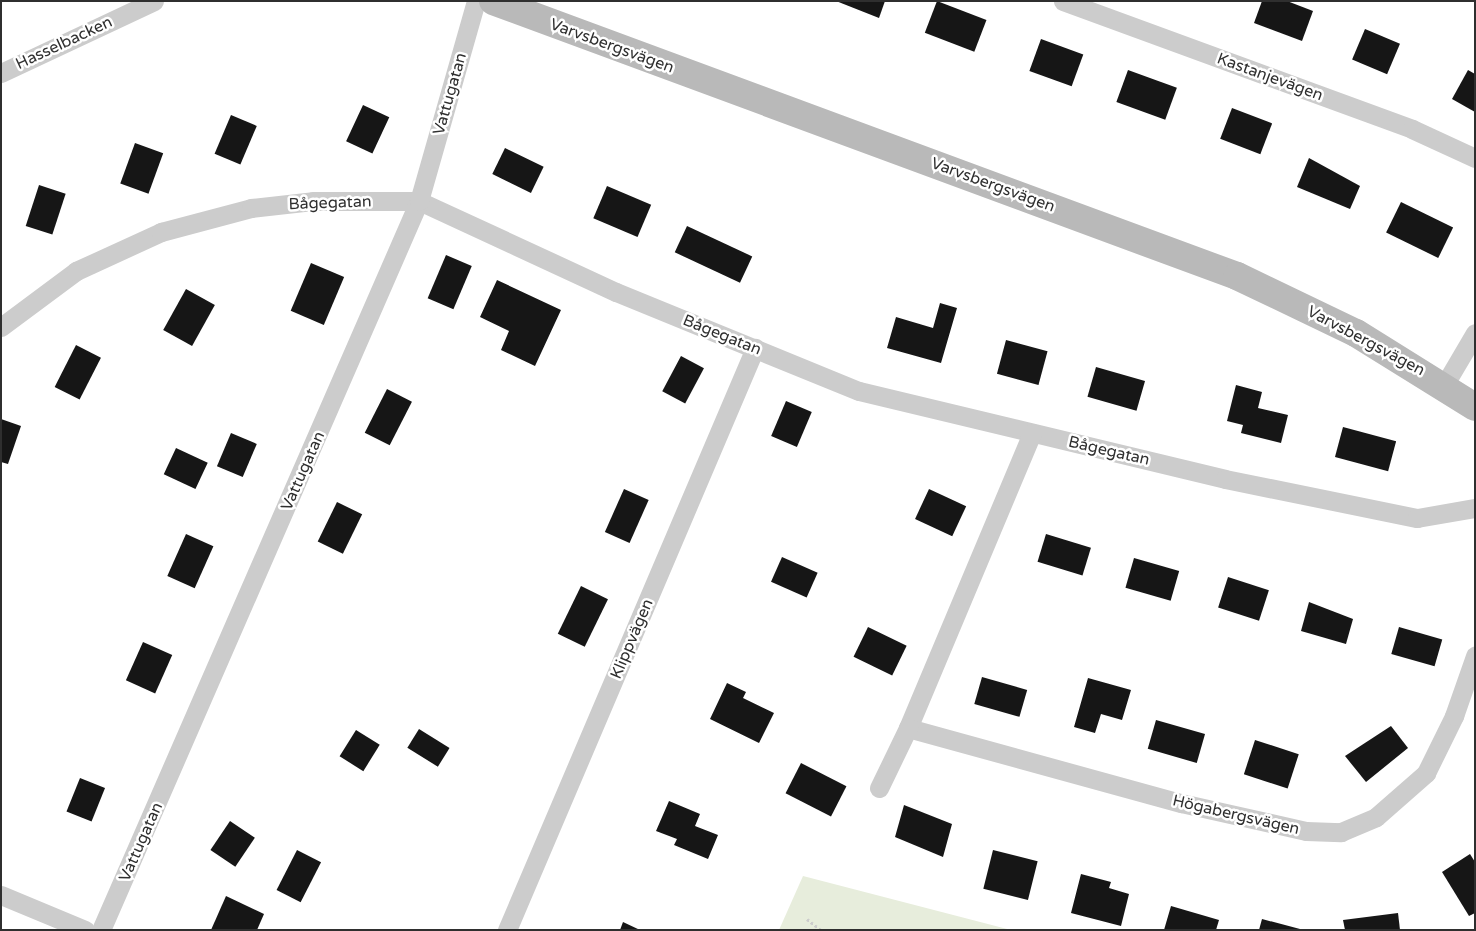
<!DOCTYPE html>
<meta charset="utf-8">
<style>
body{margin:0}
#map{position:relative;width:1476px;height:931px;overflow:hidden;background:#fff;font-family:"Varela Round",sans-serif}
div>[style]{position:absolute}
.green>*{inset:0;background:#e7eddc}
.building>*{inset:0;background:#161616;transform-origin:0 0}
.path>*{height:3px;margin-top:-1.5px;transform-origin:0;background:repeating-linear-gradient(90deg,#ccc 0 2.5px,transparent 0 5px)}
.street>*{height:19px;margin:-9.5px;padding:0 9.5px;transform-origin:9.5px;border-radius:9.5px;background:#ccc}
.secondary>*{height:28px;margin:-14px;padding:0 14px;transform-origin:14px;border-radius:14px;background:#b9b9b9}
span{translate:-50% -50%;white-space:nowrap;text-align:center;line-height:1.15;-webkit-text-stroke:5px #fff;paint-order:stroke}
.street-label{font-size:16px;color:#2f2f2f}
.frame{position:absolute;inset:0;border:2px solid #2f2f2f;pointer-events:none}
</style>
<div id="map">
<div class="green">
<i style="clip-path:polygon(803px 876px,1011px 930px,779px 930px)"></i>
</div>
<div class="building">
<i style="clip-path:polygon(836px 1px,885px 1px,879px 18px)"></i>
<i style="left:937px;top:1px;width:53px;height:34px;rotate:21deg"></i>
<i style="clip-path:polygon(1262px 1px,1287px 1px,1313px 11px,1302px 41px,1254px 23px)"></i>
<i style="left:1365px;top:29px;width:38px;height:33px;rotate:23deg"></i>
<i style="left:1041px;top:39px;width:45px;height:34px;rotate:20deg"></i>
<i style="left:1128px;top:70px;width:52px;height:34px;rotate:20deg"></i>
<i style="clip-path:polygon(1468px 70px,1475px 74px,1475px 112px,1452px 99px)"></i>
<i style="left:363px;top:105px;width:29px;height:40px;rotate:25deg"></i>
<i style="left:1232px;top:108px;width:43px;height:33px;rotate:21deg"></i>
<i style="left:231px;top:115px;width:28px;height:42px;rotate:23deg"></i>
<i style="left:135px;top:143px;width:30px;height:43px;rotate:20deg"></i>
<i style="left:505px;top:148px;width:43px;height:29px;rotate:26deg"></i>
<i style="clip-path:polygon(1309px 158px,1360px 186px,1350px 209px,1297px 187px)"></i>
<i style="left:39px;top:185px;width:28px;height:43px;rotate:18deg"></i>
<i style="left:607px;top:186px;width:48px;height:35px;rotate:23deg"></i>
<i style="left:1401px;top:202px;width:58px;height:34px;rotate:26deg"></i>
<i style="left:687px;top:226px;width:72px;height:29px;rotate:25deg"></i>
<i style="left:446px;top:255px;width:28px;height:47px;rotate:23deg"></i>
<i style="left:311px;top:263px;width:36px;height:52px;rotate:23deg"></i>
<i style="clip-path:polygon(497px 280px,561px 310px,535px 366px,501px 350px,509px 331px,480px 317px)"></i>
<i style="left:186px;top:289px;width:33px;height:47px;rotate:29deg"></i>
<i style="clip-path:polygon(940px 303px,957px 308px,941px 363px,887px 348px,896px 317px,933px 328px)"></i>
<i style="left:1006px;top:340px;width:43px;height:35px;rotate:15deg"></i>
<i style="left:76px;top:345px;width:28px;height:47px;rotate:27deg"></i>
<i style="left:681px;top:356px;width:26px;height:40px;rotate:28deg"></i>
<i style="left:1096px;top:367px;width:51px;height:31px;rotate:16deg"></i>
<i style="clip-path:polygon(1236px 385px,1262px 392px,1258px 408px,1288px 415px,1281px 443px,1241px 433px,1243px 425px,1227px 421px)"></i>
<i style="left:387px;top:389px;width:28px;height:49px;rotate:27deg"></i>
<i style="left:786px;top:401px;width:28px;height:38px;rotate:23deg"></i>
<i style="clip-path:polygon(1px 419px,21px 426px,8px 464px,1px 462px)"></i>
<i style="left:1343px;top:427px;width:55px;height:31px;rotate:15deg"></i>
<i style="left:231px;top:433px;width:28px;height:36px;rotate:23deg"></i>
<i style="left:176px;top:448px;width:35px;height:29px;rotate:25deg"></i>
<i style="left:624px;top:489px;width:27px;height:47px;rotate:24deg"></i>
<i style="left:929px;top:489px;width:41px;height:33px;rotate:25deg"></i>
<i style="left:337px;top:502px;width:28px;height:44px;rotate:26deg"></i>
<i style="left:186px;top:534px;width:30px;height:46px;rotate:24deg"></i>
<i style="left:1046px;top:534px;width:47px;height:29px;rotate:17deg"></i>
<i style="left:782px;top:557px;width:39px;height:27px;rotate:24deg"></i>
<i style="left:1134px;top:558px;width:47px;height:31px;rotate:16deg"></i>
<i style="left:1228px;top:577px;width:43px;height:32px;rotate:18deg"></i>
<i style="left:581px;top:586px;width:30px;height:53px;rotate:26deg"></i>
<i style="clip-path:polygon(1309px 602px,1353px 619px,1346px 644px,1301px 631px)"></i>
<i style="left:868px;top:627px;width:43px;height:33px;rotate:26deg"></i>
<i style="left:1399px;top:627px;width:45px;height:28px;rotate:16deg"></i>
<i style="left:143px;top:642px;width:32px;height:42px;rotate:24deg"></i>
<i style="left:982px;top:677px;width:47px;height:28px;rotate:16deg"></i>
<i style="clip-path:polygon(1088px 678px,1131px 690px,1122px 720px,1101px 714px,1095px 733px,1074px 727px)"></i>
<i style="clip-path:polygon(727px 683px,746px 692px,743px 698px,774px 713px,759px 743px,710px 719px)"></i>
<i style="left:1156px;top:720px;width:51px;height:30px;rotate:16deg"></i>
<i style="clip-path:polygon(1391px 726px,1408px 748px,1366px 782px,1345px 756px)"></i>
<i style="left:419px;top:729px;width:36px;height:22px;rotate:32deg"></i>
<i style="left:356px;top:730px;width:28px;height:31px;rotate:32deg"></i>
<i style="left:1255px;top:740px;width:46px;height:36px;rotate:18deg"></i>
<i style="left:801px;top:763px;width:51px;height:34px;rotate:27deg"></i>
<i style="left:80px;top:778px;width:27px;height:36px;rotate:22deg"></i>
<i style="clip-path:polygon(669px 801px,700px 814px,695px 826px,718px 835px,708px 859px,674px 845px,677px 839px,656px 831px)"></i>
<i style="clip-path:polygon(904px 805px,952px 824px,943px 857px,895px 837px)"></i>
<i style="left:230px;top:821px;width:30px;height:35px;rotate:34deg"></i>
<i style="left:297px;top:850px;width:27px;height:45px;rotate:27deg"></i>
<i style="left:993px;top:850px;width:46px;height:40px;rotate:14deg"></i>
<i style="clip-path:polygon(1470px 854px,1475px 862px,1475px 913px,1469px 916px,1442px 872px)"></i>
<i style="clip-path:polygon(1081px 874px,1111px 882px,1109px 888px,1129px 894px,1121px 926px,1071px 913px)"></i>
<i style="clip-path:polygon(226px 896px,264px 914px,257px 930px,211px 930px)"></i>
<i style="clip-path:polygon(1171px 906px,1219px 920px,1216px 930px,1164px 930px)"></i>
<i style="clip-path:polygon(1398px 913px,1400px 930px,1345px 930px,1343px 920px)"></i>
<i style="clip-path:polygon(1262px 919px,1300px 929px,1299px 930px,1259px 930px)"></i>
<i style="clip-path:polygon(623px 922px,640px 930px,620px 930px)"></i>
</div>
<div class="path">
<i style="left:807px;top:919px;width:18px;rotate:38deg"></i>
</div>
<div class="street">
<i style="left:1063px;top:1px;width:372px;rotate:20.1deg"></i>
<i style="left:1412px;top:129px;width:69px;rotate:24.7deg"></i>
<i style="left:1px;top:73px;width:169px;rotate:-25.2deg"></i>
<i style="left:1px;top:327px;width:94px;rotate:-36.7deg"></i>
<i style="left:76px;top:271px;width:94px;rotate:-24.6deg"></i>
<i style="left:161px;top:232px;width:93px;rotate:-14.9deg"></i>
<i style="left:251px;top:208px;width:62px;rotate:-6.4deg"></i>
<i style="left:313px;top:201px;width:106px"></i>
<i style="left:419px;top:201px;width:217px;rotate:24.8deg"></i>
<i style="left:616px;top:292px;width:262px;rotate:22.2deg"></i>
<i style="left:859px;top:391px;width:376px;rotate:13.5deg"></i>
<i style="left:1225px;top:479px;width:196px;rotate:11.5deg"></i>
<i style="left:1417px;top:518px;width:59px;rotate:-9.8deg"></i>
<i style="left:1445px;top:384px;width:59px;rotate:-59.5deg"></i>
<i style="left:1032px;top:433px;width:320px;rotate:112.8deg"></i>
<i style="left:908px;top:728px;width:283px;rotate:15.4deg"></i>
<i style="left:1181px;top:803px;width:128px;rotate:12.6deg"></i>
<i style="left:1306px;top:831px;width:35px;rotate:2deg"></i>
<i style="left:1341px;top:832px;width:38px;rotate:-23deg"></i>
<i style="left:1376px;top:817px;width:67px;rotate:-41.3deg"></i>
<i style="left:1426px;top:773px;width:64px;rotate:-63.8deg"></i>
<i style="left:1454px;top:716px;width:64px;rotate:-70.7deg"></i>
<i style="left:879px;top:788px;width:67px;rotate:-64.2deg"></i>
<i style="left:1px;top:895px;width:91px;rotate:22.6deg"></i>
<i style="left:101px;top:930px;width:795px;rotate:-66.43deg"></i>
<i style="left:419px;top:201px;width:208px;rotate:-74.1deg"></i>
<i style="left:507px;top:930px;width:633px;rotate:-66.92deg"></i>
</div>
<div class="secondary">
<i style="left:493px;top:1px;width:793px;rotate:20.29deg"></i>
<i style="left:1237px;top:276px;width:132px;rotate:25.6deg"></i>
<i style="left:1356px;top:333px;width:140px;rotate:31.9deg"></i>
</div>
<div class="street-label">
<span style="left:64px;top:43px;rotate:-25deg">Hasselbacken</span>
<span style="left:612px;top:46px;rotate:20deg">Varvsbergsvägen</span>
<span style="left:1270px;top:77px;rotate:20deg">Kastanjevägen</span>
<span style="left:450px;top:94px;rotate:-74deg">Vattugatan</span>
<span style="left:993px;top:185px;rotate:20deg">Varvsbergsvägen</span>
<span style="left:330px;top:203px;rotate:-2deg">Bågegatan</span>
<span style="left:722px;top:335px;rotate:22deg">Bågegatan</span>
<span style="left:1366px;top:341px;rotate:28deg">Varvsbergsvägen</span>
<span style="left:1109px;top:451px;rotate:13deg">Bågegatan</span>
<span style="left:303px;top:471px;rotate:-66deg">Vattugatan</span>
<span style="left:632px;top:639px;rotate:-67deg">Klippvägen</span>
<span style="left:1236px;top:815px;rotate:13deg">Högabergsvägen</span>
<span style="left:141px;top:842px;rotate:-66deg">Vattugatan</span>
</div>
<div class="frame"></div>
</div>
